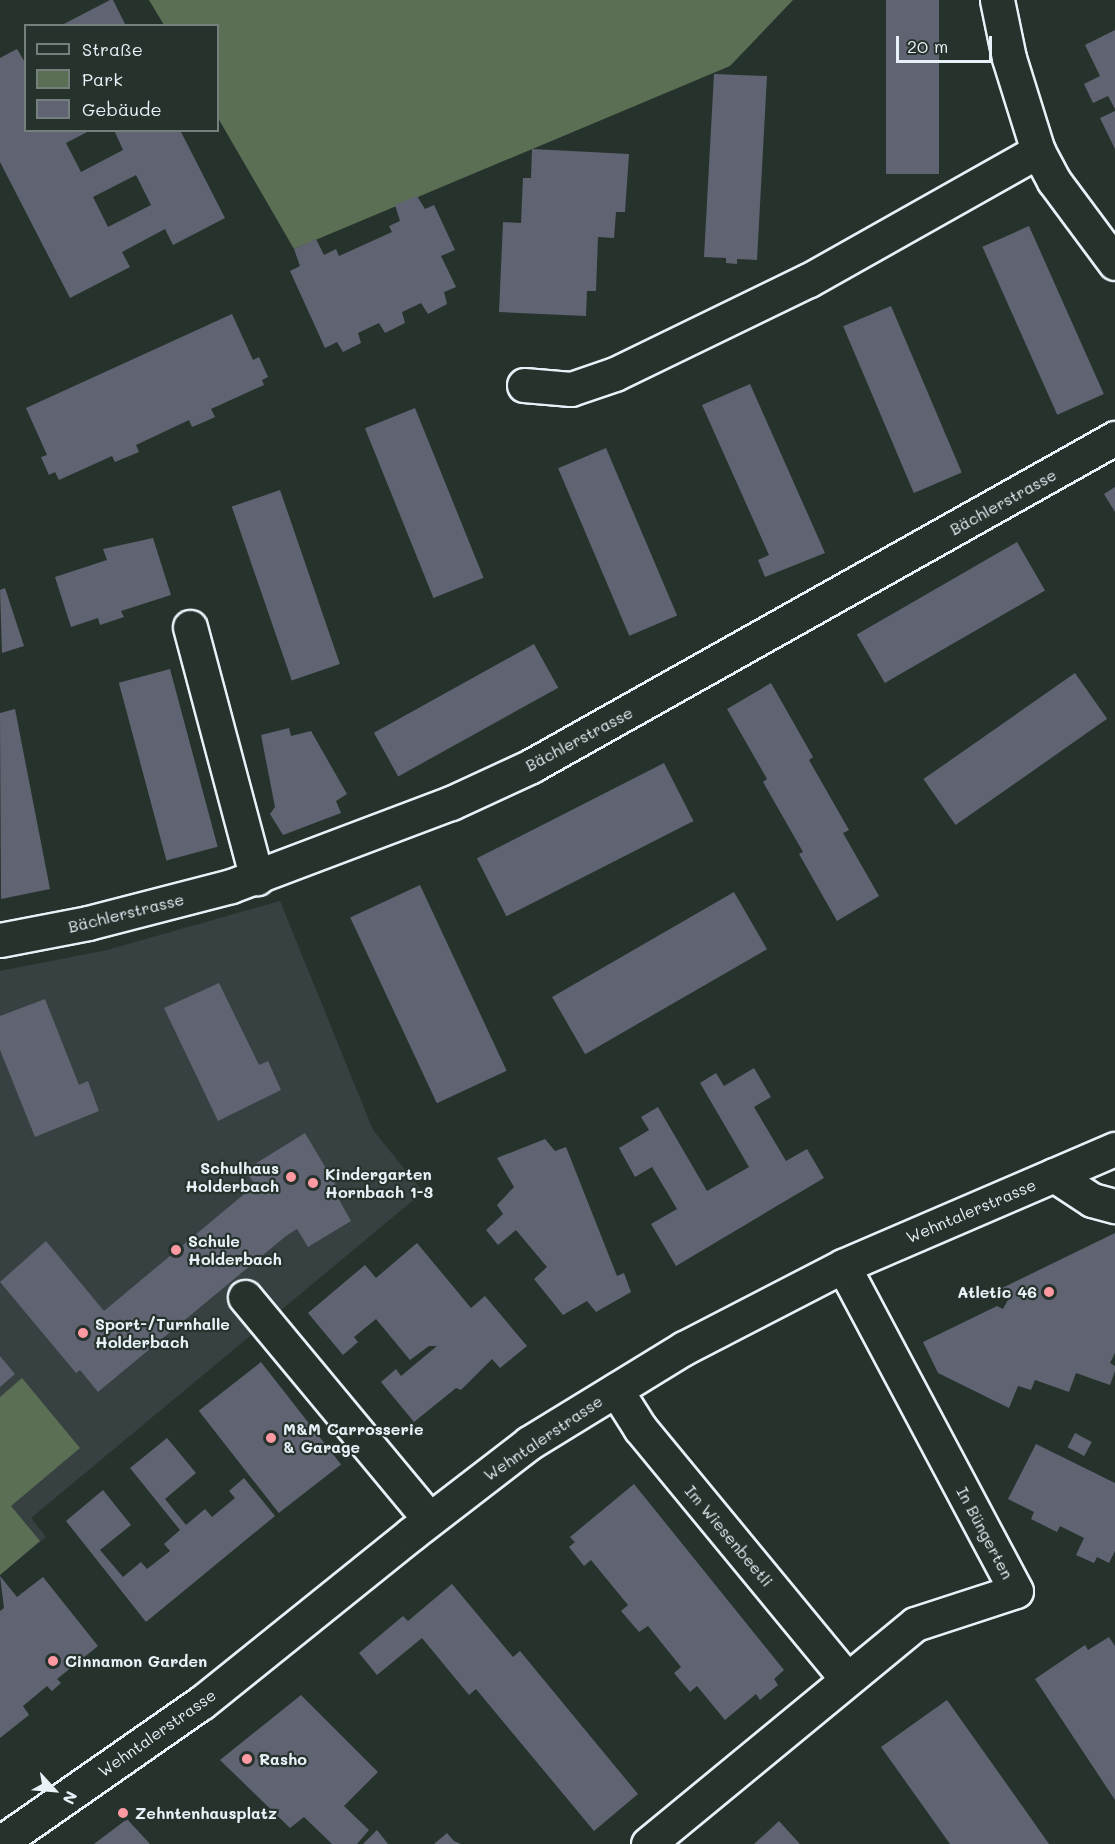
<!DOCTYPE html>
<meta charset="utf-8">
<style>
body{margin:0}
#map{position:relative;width:1115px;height:1844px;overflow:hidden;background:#26332d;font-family:Mali,sans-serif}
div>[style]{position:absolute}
.built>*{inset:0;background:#374141}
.green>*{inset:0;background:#5a6f53}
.building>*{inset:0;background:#606371;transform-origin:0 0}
.roads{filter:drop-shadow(2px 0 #e8f1f8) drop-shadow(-2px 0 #e8f1f8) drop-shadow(0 2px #e8f1f8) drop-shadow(0 -2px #e8f1f8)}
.minor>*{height:33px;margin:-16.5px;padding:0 16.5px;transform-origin:16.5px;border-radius:16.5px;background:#26332d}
.major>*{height:33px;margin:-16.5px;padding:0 16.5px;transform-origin:16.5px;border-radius:16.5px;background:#26332d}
.dots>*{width:16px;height:16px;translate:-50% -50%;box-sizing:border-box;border:3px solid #26332d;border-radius:50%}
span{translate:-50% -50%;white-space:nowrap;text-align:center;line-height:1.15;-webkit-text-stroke:4.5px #26332d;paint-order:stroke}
.street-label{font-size:16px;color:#e8f1f8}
.poi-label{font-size:16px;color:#e8f1f8;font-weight:700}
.right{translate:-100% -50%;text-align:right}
.left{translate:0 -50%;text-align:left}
.legend{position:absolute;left:24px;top:24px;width:195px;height:108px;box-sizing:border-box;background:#26332d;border:2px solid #747f7e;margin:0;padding:8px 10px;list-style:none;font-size:18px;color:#e8f1f8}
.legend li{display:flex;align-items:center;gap:12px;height:30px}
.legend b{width:30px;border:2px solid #747f7e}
.north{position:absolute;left:24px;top:1760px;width:60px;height:60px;-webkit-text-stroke:4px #26332d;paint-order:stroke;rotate:116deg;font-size:16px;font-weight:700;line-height:24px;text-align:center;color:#e8f1f8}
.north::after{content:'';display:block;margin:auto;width:21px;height:27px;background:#e8f1f8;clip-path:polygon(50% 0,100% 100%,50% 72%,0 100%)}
.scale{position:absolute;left:896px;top:36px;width:96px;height:27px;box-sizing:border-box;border:3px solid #e8f1f8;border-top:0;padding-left:8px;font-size:18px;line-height:21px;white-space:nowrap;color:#e8f1f8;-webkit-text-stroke:4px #26332d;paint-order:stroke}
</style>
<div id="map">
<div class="built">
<i style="clip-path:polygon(280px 901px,373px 1130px,423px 1192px,31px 1518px,46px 1537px,0 1575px,0 971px,107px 950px)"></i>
</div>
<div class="green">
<i style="clip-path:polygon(149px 0,793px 0,730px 66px,294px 249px,218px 118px,218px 26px,164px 25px)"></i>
<i style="clip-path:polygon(22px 1378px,80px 1448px,11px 1506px,40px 1541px,0 1575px,0 1397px)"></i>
</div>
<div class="building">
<i style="clip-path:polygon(110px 0,113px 0,126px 26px,60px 26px)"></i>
<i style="left:886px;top:0;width:53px;height:174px"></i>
<i style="clip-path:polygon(1115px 30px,1115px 109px,1108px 96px,1093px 103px,1084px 84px,1100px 76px,1085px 45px)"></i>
<i style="clip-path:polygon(evenodd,17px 49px,26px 64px,26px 130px,91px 130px,66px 143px,81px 172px,123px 150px,114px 130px,180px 130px,225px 218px,173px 245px,165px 229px,122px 252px,130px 267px,70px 298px,0 162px,0 58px,17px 49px,136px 175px,151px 205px,108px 227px,93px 197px,136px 175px)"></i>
<i style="clip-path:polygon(714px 74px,767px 76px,757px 260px,737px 259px,737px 264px,726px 263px,726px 258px,704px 257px)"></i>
<i style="clip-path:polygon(1115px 111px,1115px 149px,1100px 118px)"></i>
<i style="clip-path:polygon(532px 149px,629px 154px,625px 212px,616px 212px,614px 238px,598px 237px,596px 291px,587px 291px,586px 316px,499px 312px,503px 222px,521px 223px,523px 178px,531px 178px)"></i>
<i style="clip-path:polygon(417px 196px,425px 209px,434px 205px,455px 250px,441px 256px,456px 287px,444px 292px,447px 304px,428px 314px,421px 303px,402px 312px,405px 323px,385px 333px,379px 323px,358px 333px,361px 343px,343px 352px,337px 342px,325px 348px,290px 271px,300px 266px,294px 249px,316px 239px,324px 255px,336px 249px,339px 256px,392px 232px,389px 226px,400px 221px,395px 205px)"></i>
<i style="left:1029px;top:226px;width:184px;height:51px;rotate:66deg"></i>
<i style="left:891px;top:306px;width:181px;height:52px;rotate:67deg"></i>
<i style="clip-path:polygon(232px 314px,253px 360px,259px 357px,268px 377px,262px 380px,264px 385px,211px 409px,215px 417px,204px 422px,192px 427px,189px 420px,136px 445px,139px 452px,115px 462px,112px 456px,59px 480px,55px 472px,49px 475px,41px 457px,47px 455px,26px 408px)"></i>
<i style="clip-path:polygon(750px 384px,825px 553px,765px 577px,758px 560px,769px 555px,702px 405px)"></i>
<i style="left:415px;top:408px;width:183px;height:54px;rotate:68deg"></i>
<i style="left:606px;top:448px;width:182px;height:52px;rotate:67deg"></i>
<i style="clip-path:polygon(1115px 487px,1115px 512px,1104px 494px)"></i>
<i style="left:280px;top:490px;width:184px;height:51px;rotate:71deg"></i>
<i style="clip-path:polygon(153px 538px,171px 595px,121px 611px,124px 617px,100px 625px,98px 618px,71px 627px,55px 577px,107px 560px,103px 549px)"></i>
<i style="left:1017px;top:542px;width:56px;height:185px;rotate:60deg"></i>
<i style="clip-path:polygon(5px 588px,24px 646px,2px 653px,0 590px)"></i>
<i style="left:534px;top:644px;width:50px;height:183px;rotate:61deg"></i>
<i style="left:170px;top:669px;width:184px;height:53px;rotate:75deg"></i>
<i style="left:1075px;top:673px;width:56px;height:185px;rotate:55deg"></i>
<i style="clip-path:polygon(771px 683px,813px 757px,809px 760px,849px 830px,843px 833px,879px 896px,837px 921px,799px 854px,803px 852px,763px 782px,767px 779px,727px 709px)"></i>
<i style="clip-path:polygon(15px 709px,50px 889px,1px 899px,0 713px)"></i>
<i style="clip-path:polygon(289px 728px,291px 736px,311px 731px,347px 794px,336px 801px,341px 813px,283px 835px,270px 814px,275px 807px,261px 735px)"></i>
<i style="left:664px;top:763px;width:65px;height:210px;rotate:63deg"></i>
<i style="left:420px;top:885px;width:205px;height:77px;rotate:65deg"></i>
<i style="left:734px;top:892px;width:66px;height:210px;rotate:60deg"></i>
<i style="clip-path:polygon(219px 983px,259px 1065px,268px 1061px,281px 1090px,218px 1121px,164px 1008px)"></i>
<i style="clip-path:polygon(45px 999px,79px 1085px,88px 1081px,99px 1111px,35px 1137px,0 1050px,0 1016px)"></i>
<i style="clip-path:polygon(754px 1068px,771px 1097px,754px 1107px,786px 1161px,807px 1149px,824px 1178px,676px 1266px,651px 1224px,677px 1209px,652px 1167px,635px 1177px,619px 1148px,649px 1130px,641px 1117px,658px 1107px,707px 1191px,749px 1167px,700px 1083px,716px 1073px,724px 1086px)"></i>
<i style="clip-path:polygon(305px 1133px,337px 1187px,333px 1189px,351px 1221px,308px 1247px,297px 1229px,286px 1236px,98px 1392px,80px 1370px,76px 1373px,0 1282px,46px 1241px,104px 1311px,255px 1185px,245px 1170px)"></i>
<i style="clip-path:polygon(545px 1139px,555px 1151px,566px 1147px,617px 1276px,624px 1273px,631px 1292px,596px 1312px,587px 1301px,563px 1315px,534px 1279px,547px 1267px,516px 1230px,498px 1245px,486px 1230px,503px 1214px,497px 1205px,514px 1187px,497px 1158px)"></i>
<i style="clip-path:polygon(1115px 1233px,1115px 1353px,1110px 1363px,1115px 1366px,1115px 1371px,1110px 1385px,1076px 1373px,1069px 1392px,1035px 1380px,1031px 1390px,1018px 1386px,1009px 1408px,938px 1373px,923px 1342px,997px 1306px,1003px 1309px,1010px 1296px,998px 1290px)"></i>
<i style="clip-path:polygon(417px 1243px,471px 1308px,485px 1296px,527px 1346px,500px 1368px,492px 1359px,461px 1390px,456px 1388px,414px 1422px,381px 1382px,396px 1369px,401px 1376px,437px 1346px,429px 1346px,410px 1360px,376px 1319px,354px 1337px,358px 1342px,343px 1355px,308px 1313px,365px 1265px,376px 1278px)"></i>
<i style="clip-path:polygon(0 1356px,15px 1374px,0 1387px)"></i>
<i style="left:261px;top:1362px;width:130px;height:79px;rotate:52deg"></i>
<i style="left:1075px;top:1433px;width:19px;height:16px;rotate:28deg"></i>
<i style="clip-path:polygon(167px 1438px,196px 1473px,165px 1499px,186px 1525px,205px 1509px,212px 1517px,235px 1498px,229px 1491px,244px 1478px,275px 1516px,146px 1622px,66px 1521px,103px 1490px,131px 1525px,100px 1550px,123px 1577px,141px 1562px,147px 1569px,170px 1551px,164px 1544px,180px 1530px,130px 1468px)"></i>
<i style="clip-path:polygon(1036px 1444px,1115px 1483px,1115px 1551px,1109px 1563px,1097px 1557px,1094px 1563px,1076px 1555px,1084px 1538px,1060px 1526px,1057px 1532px,1031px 1519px,1034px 1512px,1008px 1499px)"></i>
<i style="clip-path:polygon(634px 1484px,784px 1670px,774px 1679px,778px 1685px,760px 1700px,756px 1694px,725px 1720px,697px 1686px,690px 1692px,674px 1673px,681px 1667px,648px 1626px,639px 1632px,621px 1611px,628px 1605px,591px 1560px,584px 1566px,569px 1547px,575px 1542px,570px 1537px)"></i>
<i style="clip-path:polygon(0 1576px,17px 1597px,43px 1577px,98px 1646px,57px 1679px,61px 1683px,52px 1691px,47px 1686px,23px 1706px,29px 1715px,0 1738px,0 1611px,4px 1608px)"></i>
<i style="clip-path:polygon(452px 1584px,513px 1657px,520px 1651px,638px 1794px,594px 1831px,476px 1689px,469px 1695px,422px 1638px,377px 1675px,359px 1653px,403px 1616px,408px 1621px)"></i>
<i style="clip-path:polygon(1109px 1637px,1115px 1646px,1115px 1800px,1035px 1679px,1085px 1645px,1088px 1650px)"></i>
<i style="clip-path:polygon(301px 1695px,378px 1772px,344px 1806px,369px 1830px,357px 1844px,332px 1844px,304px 1817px,290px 1828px,220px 1760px)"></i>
<i style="clip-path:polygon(947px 1700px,1023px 1807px,1049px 1844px,950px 1844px,881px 1747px)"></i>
<i style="clip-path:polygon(127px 1819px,150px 1844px,94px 1844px)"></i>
<i style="clip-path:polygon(779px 1821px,800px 1844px,754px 1844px)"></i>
<i style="clip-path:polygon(377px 1830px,388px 1844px,363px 1844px)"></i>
<i style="clip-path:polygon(447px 1833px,454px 1841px,461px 1844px,434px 1844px)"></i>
</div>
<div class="roads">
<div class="minor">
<i style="left:997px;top:0;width:59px;rotate:78.3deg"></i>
<i style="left:1009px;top:58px;width:97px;rotate:72.7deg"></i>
<i style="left:1038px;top:151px;width:34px;rotate:62deg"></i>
<i style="left:1054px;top:181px;width:102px;rotate:53.4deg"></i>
<i style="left:524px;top:385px;width:47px;rotate:4.9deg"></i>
<i style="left:571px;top:389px;width:46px;rotate:-18.8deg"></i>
<i style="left:615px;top:374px;width:216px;rotate:-25.9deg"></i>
<i style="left:809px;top:280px;width:263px;rotate:-29.4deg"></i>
<i style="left:190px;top:627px;width:260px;rotate:75.1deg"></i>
<i style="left:0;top:940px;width:90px;rotate:-10.9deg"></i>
<i style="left:88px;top:923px;width:148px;rotate:-14.5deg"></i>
<i style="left:231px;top:886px;width:235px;rotate:-20.7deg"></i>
<i style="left:451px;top:803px;width:88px;rotate:-24.8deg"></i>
<i style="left:531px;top:766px;width:670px;rotate:-29.32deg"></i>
<i style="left:1054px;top:1175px;width:45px;rotate:33.3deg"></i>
<i style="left:1092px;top:1200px;width:24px;rotate:15deg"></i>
<i style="left:245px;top:1297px;width:288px;rotate:50.3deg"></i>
<i style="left:616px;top:1390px;width:45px;rotate:57.7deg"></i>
<i style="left:640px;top:1428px;width:324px;rotate:50.5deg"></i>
<i style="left:648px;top:1844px;width:346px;rotate:-39.5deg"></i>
<i style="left:915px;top:1624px;width:106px;rotate:-18.1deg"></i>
<i style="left:1016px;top:1591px;width:368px;rotate:-118deg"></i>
</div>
<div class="major">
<i style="left:0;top:1843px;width:245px;rotate:-34.9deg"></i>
<i style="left:201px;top:1703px;width:270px;rotate:-38.8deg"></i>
<i style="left:411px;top:1534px;width:149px;rotate:-37.6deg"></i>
<i style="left:529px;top:1443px;width:182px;rotate:-31.5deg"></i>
<i style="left:684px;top:1348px;width:179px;rotate:-27.3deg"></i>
<i style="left:843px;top:1266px;width:296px;rotate:-23.3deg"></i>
</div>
</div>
<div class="dots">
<i style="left:291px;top:1177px;background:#ff9aa2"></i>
<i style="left:313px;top:1183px;background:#ff9aa2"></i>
<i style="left:176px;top:1250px;background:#ff9aa2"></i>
<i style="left:1049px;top:1292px;background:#ff9aa2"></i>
<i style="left:83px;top:1333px;background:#ff9aa2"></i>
<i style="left:271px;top:1438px;background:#ff9aa2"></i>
<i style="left:53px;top:1661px;background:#ff9aa2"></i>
<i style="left:247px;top:1759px;background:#ff9aa2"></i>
<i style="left:123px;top:1813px;background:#ff9aa2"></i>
</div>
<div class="street-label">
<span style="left:1003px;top:502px;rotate:-29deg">Bächlerstrasse</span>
<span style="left:579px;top:739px;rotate:-28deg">Bächlerstrasse</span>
<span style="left:126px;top:913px;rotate:-14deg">Bächlerstrasse</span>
<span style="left:971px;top:1211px;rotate:-23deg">Wehntalerstrasse</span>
<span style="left:543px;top:1438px;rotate:-34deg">Wehntalerstrasse</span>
<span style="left:985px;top:1533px;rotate:62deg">In Büngerten</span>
<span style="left:729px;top:1536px;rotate:50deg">Im Wiesenbeetli</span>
<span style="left:157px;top:1733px;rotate:-35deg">Wehntalerstrasse</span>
</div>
<div class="poi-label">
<span class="right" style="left:279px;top:1177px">Schulhaus<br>Holderbach</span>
<span class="left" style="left:325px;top:1183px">Kindergarten<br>Hornbach 1-3</span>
<span class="left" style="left:188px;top:1250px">Schule<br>Holderbach</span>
<span class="right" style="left:1037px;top:1292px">Atletic 46</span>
<span class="left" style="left:95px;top:1333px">Sport-/Turnhalle<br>Holderbach</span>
<span class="left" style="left:283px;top:1438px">M&amp;M Carrosserie<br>&amp; Garage</span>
<span class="left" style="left:65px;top:1661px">Cinnamon Garden</span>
<span class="left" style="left:259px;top:1759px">Rasho</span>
<span class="left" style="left:135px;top:1813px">Zehntenhausplatz</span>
</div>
<ul class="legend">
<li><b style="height:8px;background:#26332d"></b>Straße</li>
<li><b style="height:16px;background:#5a6f53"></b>Park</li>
<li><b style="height:16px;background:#606371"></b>Gebäude</li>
</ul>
<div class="north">N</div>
<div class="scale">20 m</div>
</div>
